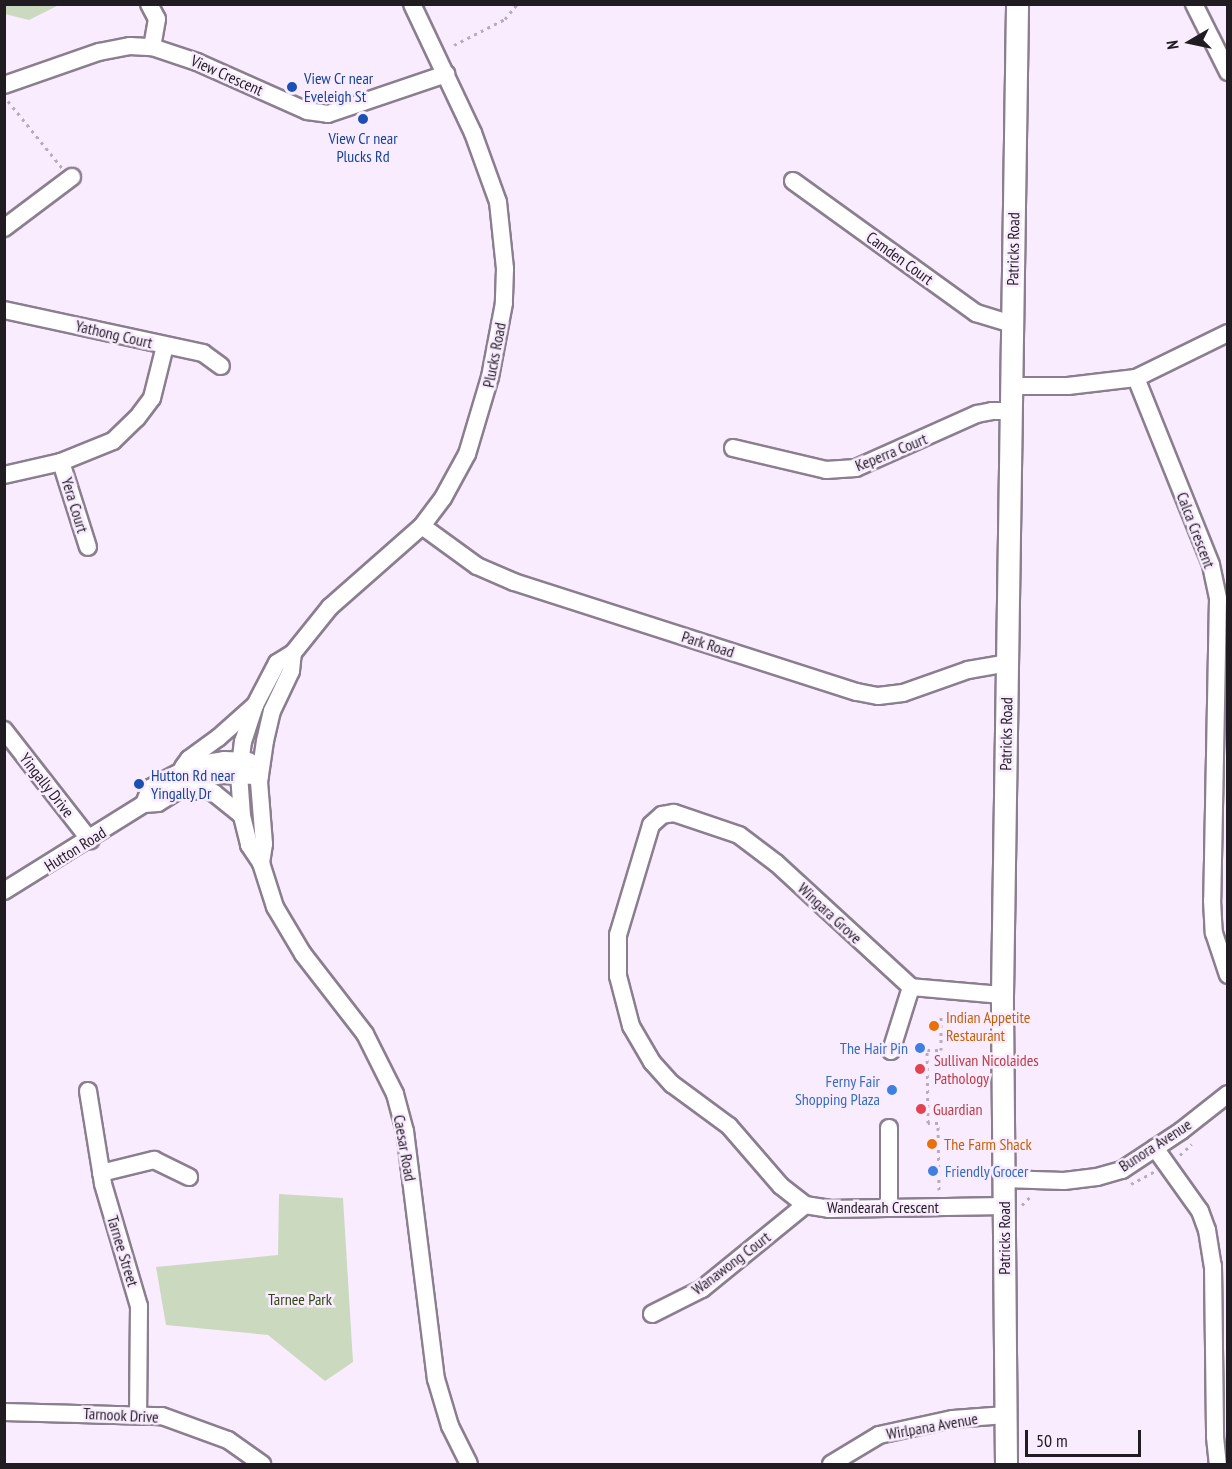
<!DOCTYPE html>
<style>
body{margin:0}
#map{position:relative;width:1232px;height:1469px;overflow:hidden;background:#faecff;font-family:"PT Sans Narrow",sans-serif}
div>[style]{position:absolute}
.green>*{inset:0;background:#cbd9bf}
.path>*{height:3px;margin-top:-1.5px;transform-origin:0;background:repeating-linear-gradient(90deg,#b7acbb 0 3px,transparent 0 7.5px)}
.roads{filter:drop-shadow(2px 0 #8b7f8f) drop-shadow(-2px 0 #8b7f8f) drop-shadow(0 2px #8b7f8f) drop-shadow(0 -2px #8b7f8f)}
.minor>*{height:16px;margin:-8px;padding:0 8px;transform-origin:8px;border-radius:8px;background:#fff}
.major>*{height:21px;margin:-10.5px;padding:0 10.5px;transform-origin:10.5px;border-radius:10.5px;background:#fff}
.dots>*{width:16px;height:16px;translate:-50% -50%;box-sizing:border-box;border:3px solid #faecff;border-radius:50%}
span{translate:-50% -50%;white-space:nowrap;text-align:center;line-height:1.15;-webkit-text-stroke:5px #faecff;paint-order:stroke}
.street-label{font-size:16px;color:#201c22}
.transit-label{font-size:16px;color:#164399}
.left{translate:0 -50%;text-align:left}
.food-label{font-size:16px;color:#c56008}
.shop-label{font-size:16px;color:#366cbe}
.right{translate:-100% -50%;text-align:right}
.health-label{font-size:16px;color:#be3a42}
.park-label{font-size:16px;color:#304810}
.frame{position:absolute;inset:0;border:6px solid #201c22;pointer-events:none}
.north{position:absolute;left:1160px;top:12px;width:60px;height:60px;-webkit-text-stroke:4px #faecff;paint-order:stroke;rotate:261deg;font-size:16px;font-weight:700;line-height:24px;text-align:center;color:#201c22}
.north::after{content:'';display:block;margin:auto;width:21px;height:27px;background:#201c22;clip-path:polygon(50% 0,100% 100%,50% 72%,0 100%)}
.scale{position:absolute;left:1025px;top:1430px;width:116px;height:27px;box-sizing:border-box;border:3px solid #201c22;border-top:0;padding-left:8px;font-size:18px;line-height:21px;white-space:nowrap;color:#201c22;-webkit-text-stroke:4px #faecff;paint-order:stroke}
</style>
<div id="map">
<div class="green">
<i style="clip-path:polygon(4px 5px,5px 4px,59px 5px,29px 20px,5px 14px)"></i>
<i style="clip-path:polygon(279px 1194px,343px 1198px,353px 1362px,325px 1381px,268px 1335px,166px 1325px,156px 1267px,278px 1255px)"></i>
</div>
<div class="path">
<i style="left:454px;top:45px;width:57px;rotate:-27deg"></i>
<i style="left:505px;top:19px;width:19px;rotate:-51deg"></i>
<i style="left:8px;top:101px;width:86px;rotate:51.1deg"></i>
<i style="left:1180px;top:1155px;width:16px;rotate:-43deg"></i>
<i style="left:1131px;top:1184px;width:26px;rotate:-28deg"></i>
<i style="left:939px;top:1190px;width:67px;rotate:-90.9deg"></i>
<i style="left:938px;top:1123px;width:10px;rotate:180deg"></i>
<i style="left:928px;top:1123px;width:73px;rotate:-90.8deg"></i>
<i style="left:927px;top:1050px;width:14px"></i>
<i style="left:941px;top:1050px;width:34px;rotate:-90deg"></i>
<i style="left:1022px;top:1205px;width:13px;rotate:-45deg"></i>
</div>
<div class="roads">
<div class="minor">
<i style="left:149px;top:4px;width:17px;rotate:62deg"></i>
<i style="left:157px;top:19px;width:28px;rotate:100deg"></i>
<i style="left:412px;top:4px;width:143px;rotate:64.7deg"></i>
<i style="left:473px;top:133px;width:73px;rotate:70.1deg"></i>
<i style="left:498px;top:202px;width:67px;rotate:84deg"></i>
<i style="left:505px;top:269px;width:34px;rotate:92deg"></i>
<i style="left:504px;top:303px;width:75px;rotate:100.7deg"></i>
<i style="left:490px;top:377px;width:80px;rotate:106.6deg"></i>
<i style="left:467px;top:454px;width:50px;rotate:118.6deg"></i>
<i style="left:443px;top:498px;width:35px;rotate:127deg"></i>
<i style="left:422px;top:526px;width:123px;rotate:138.6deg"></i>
<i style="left:330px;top:607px;width:59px;rotate:128.8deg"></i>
<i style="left:293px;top:653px;width:19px;rotate:148deg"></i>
<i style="left:277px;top:663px;width:47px;rotate:117.6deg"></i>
<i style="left:255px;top:705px;width:38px;rotate:108deg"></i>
<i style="left:243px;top:741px;width:33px;rotate:97deg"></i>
<i style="left:239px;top:774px;width:42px;rotate:85.9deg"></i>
<i style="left:242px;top:816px;width:30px;rotate:76deg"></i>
<i style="left:249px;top:845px;width:22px;rotate:56deg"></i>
<i style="left:261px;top:863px;width:46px;rotate:72.3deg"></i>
<i style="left:275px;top:907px;width:55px;rotate:59.2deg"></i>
<i style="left:303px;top:954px;width:101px;rotate:52.2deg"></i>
<i style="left:365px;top:1034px;width:67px;rotate:63.4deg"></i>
<i style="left:395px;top:1094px;width:38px;rotate:75deg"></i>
<i style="left:405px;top:1131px;width:250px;rotate:82.9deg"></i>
<i style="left:436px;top:1379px;width:49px;rotate:73.4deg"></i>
<i style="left:450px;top:1426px;width:42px;rotate:63.4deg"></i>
<i style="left:1194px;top:4px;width:76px;rotate:63.4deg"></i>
<i style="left:4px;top:85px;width:101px;rotate:-19.2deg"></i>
<i style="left:99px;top:52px;width:32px;rotate:-11deg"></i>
<i style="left:130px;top:46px;width:22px;rotate:3deg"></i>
<i style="left:152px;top:47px;width:47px;rotate:18.4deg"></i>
<i style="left:197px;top:62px;width:120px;rotate:24deg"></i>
<i style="left:307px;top:111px;width:21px;rotate:8deg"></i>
<i style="left:328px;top:114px;width:125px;rotate:-18.7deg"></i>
<i style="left:793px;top:181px;width:226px;rotate:35.8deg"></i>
<i style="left:976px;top:313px;width:38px;rotate:17deg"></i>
<i style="left:4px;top:228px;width:85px;rotate:-36.9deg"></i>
<i style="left:4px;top:310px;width:204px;rotate:12.2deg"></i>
<i style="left:203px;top:353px;width:22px;rotate:36deg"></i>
<i style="left:1136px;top:378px;width:201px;rotate:68.1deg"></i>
<i style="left:1211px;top:565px;width:35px;rotate:78deg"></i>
<i style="left:1218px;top:599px;width:301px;rotate:91.1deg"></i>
<i style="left:1212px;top:900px;width:33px;rotate:87deg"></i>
<i style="left:1214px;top:933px;width:44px;rotate:71.6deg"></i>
<i style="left:1010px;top:386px;width:58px"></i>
<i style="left:1068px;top:386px;width:68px;rotate:-6.7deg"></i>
<i style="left:1136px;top:378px;width:102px;rotate:-26.1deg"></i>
<i style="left:733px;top:448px;width:96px;rotate:13.3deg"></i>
<i style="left:826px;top:470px;width:30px;rotate:-4deg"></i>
<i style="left:856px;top:468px;width:133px;rotate:-24.1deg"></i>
<i style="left:977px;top:414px;width:15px;rotate:-11deg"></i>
<i style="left:992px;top:411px;width:18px"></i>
<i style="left:61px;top:462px;width:89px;rotate:72.4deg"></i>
<i style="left:4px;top:475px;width:58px;rotate:-12.8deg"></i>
<i style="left:61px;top:462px;width:56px;rotate:-22deg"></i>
<i style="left:113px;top:441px;width:33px;rotate:-44deg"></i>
<i style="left:137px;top:418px;width:25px;rotate:-53deg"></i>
<i style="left:152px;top:398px;width:54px;rotate:-76deg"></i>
<i style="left:422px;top:526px;width:68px;rotate:36deg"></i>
<i style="left:477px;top:566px;width:40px;rotate:23.4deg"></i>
<i style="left:514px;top:582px;width:360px;rotate:17.8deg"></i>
<i style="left:857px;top:692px;width:21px;rotate:11deg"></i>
<i style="left:878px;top:696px;width:25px;rotate:-7deg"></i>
<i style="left:903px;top:693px;width:69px;rotate:-19.5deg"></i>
<i style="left:968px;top:670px;width:40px;rotate:-10deg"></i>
<i style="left:4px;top:730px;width:140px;rotate:52deg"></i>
<i style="left:183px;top:767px;width:10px;rotate:-53deg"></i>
<i style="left:189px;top:759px;width:36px;rotate:-36deg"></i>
<i style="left:218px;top:738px;width:50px;rotate:-41.7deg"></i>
<i style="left:183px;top:791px;width:24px;rotate:-2deg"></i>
<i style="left:207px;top:790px;width:8px;rotate:23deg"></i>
<i style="left:214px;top:793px;width:36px;rotate:39deg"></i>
<i style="left:144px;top:804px;width:17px;rotate:-69deg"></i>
<i style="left:150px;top:788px;width:49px;rotate:-28.1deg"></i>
<i style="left:193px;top:765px;width:31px;rotate:-9deg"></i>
<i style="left:224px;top:760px;width:25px;rotate:2deg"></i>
<i style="left:261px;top:863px;width:19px;rotate:-81deg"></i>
<i style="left:264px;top:844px;width:62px;rotate:-94.6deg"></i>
<i style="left:259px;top:782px;width:41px;rotate:-81.7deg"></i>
<i style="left:265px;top:741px;width:31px;rotate:-77deg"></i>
<i style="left:272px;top:711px;width:44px;rotate:-64.6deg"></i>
<i style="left:291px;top:671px;width:18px;rotate:-84deg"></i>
<i style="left:4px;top:891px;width:165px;rotate:-31.9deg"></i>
<i style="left:144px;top:804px;width:14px;rotate:-4deg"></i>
<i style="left:158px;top:803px;width:36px;rotate:-32deg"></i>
<i style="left:189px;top:784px;width:32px;rotate:-16deg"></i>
<i style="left:220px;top:775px;width:40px;rotate:1.4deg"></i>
<i style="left:1002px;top:995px;width:91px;rotate:-175deg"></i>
<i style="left:911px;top:987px;width:183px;rotate:-137.4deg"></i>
<i style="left:776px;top:863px;width:46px;rotate:-142.9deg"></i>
<i style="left:739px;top:835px;width:69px;rotate:-161.3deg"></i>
<i style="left:674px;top:813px;width:12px;rotate:171deg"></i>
<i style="left:662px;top:815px;width:15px;rotate:138deg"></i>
<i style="left:651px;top:825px;width:115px;rotate:106.7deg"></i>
<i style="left:618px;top:935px;width:41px;rotate:90deg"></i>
<i style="left:618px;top:976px;width:52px;rotate:75.4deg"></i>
<i style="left:631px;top:1026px;width:42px;rotate:59.7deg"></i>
<i style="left:652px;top:1062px;width:30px;rotate:48deg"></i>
<i style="left:672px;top:1084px;width:71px;rotate:36.4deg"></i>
<i style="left:729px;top:1126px;width:79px;rotate:49.1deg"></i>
<i style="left:781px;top:1186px;width:31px;rotate:38deg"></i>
<i style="left:805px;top:1205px;width:24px;rotate:9deg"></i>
<i style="left:829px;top:1209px;width:175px;rotate:-1deg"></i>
<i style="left:891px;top:1051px;width:67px;rotate:-72.6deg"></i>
<i style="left:88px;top:1091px;width:94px;rotate:80.8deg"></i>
<i style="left:103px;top:1184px;width:127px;rotate:73.6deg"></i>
<i style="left:139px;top:1306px;width:107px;rotate:90.5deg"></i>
<i style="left:889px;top:1128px;width:80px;rotate:90deg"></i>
<i style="left:1155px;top:1148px;width:77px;rotate:54.5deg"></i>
<i style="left:1200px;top:1211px;width:20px;rotate:70deg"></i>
<i style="left:1207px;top:1230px;width:36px;rotate:81deg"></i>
<i style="left:1213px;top:1266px;width:171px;rotate:89.3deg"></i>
<i style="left:1215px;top:1437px;width:27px;rotate:84deg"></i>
<i style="left:101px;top:1173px;width:55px;rotate:-13.8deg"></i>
<i style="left:154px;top:1160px;width:39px;rotate:26deg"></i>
<i style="left:1004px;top:1179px;width:60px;rotate:1.9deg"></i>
<i style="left:1064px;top:1181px;width:33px;rotate:-7deg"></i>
<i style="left:1097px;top:1177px;width:26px;rotate:-16deg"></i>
<i style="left:1122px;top:1170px;width:71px;rotate:-33.5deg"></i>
<i style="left:1181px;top:1131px;width:60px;rotate:-38.2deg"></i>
<i style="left:652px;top:1314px;width:56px;rotate:-26.6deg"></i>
<i style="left:702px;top:1289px;width:133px;rotate:-39.2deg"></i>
<i style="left:4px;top:1412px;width:158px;rotate:1.5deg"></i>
<i style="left:162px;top:1416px;width:70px;rotate:20deg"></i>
<i style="left:228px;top:1440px;width:42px;rotate:35.2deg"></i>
<i style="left:831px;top:1464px;width:56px;rotate:-31.1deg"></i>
<i style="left:879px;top:1435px;width:76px;rotate:-12.2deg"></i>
<i style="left:953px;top:1419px;width:53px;rotate:-4.3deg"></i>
</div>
<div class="major">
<i style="left:1006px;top:1464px;width:469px;rotate:-90.5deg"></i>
<i style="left:1002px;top:995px;width:991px;rotate:-89.13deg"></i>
</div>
</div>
<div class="dots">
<i style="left:292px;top:87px;background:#1a4fb4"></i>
<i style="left:363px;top:119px;background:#1a4fb4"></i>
<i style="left:139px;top:784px;background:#1a4fb4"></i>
<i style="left:934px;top:1026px;background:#e8710a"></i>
<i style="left:920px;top:1048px;background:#3f7fe0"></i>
<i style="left:920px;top:1069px;background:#e0444e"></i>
<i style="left:892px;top:1090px;background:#3f7fe0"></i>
<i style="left:921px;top:1109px;background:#e0444e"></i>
<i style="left:932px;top:1144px;background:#e8710a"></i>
<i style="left:933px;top:1171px;background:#3f7fe0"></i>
</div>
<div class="street-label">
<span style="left:227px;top:75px;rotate:24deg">View Crescent</span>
<span style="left:1013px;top:249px;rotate:-89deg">Patricks Road</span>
<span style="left:900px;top:258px;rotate:36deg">Camden Court</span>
<span style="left:114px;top:334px;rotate:13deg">Yathong Court</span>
<span style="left:494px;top:355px;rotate:-79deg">Plucks Road</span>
<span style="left:891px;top:452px;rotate:-22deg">Keperra Court</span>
<span style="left:75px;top:505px;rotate:73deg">Yera Court</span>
<span style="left:1196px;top:530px;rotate:69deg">Calca Crescent</span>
<span style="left:708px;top:644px;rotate:18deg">Park Road</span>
<span style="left:1006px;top:734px;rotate:-89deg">Patricks Road</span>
<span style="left:47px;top:785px;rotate:52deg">Yingally Drive</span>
<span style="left:75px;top:849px;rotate:-32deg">Hutton Road</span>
<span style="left:830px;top:913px;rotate:43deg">Wingara Grove</span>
<span style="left:1155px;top:1145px;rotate:-33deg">Bunora Avenue</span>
<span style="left:405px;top:1148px;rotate:80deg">Caesar Road</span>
<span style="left:883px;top:1207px">Wandearah Crescent</span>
<span style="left:1004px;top:1238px;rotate:-90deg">Patricks Road</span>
<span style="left:123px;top:1251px;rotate:73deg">Tarnee Street</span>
<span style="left:731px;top:1263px;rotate:-37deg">Wanawong Court</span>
<span style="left:121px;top:1415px;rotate:3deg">Tarnook Drive</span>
<span style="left:932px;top:1426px;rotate:-10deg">Wirlpana Avenue</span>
</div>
<div class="transit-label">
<span class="left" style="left:304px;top:87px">View Cr near<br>Eveleigh St</span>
<span style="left:363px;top:147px">View Cr near<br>Plucks Rd</span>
<span class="left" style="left:151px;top:784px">Hutton Rd near<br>Yingally Dr</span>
</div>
<div class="food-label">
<span class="left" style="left:946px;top:1026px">Indian Appetite<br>Restaurant</span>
<span class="left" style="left:944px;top:1144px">The Farm Shack</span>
</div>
<div class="shop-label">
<span class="right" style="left:908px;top:1048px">The Hair Pin</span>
<span class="right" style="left:880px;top:1090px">Ferny Fair<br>Shopping Plaza</span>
<span class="left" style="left:945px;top:1171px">Friendly Grocer</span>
</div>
<div class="health-label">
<span class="left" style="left:934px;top:1069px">Sullivan Nicolaides<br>Pathology</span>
<span class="left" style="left:933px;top:1109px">Guardian</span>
</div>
<div class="park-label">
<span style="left:300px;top:1299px">Tarnee Park</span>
</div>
<div class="frame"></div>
<div class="north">N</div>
<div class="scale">50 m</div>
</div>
